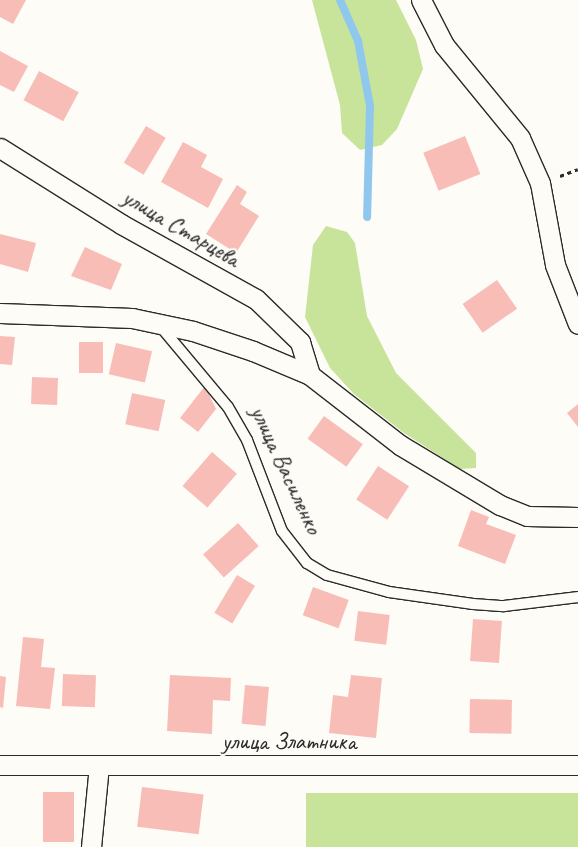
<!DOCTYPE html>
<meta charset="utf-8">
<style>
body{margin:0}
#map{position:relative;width:578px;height:847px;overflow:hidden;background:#fdfcf7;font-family:Caveat,sans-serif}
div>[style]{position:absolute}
.green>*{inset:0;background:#c8e49b;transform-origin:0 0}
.stream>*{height:8px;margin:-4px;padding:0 4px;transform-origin:4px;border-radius:4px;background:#8fc7ed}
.building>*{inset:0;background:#f9bdb7;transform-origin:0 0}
.path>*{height:3px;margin-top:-1.5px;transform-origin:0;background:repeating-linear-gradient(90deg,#2b2b2b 0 4px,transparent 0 8px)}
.roads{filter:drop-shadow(1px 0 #2b2b2b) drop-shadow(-1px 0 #2b2b2b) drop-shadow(0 1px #2b2b2b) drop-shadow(0 -1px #2b2b2b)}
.lane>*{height:10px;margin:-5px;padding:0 5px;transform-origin:5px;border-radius:5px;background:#fdfcf7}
.street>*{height:19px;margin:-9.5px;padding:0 9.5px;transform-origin:9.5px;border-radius:9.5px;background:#fdfcf7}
span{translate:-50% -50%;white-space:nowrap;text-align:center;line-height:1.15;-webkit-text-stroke:4.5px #fdfcf7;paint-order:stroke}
.street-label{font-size:24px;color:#2b2b2b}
</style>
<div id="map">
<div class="green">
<i style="clip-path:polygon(312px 0,396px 0,416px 40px,423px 69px,397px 129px,382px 145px,360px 150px,342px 133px,340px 105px)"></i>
<i style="clip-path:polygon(326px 226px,347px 232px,355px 243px,367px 316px,396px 373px,476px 453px,476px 468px,460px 469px,404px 433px,354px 394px,330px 368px,305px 317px,313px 245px)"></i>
<i style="left:578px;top:793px;width:54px;height:272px;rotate:90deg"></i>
</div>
<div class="stream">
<i style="left:340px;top:0;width:45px;rotate:66.3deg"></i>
<i style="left:358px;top:41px;width:66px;rotate:79.5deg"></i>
<i style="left:370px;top:106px;width:111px;rotate:91.5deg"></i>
</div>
<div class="building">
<i style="clip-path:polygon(0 0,26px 0,13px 24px,0 17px)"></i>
<i style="clip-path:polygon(0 51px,28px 66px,14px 92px,0 85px)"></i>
<i style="left:39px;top:71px;width:45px;height:33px;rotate:28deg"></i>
<i style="left:146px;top:126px;width:23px;height:43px;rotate:31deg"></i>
<i style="left:465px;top:136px;width:41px;height:45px;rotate:68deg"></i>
<i style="clip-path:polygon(183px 142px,207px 155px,201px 167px,223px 179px,208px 208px,161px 182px)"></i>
<i style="clip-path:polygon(237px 185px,247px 192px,240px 204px,259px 216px,236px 253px,206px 234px)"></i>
<i style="clip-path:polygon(0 234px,36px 243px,28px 272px,0 264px)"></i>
<i style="clip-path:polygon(85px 247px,122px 264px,111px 290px,71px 276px)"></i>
<i style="left:497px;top:280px;width:35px;height:42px;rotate:55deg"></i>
<i style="clip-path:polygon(0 336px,15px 337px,12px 365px,0 364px)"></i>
<i style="left:79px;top:342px;width:24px;height:31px"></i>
<i style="left:116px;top:343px;width:37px;height:32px;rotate:13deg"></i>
<i style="left:32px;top:377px;width:26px;height:27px;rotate:2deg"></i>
<i style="clip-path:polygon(205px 386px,216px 409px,198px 432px,180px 418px)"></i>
<i style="left:132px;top:393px;width:34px;height:32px;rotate:12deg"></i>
<i style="clip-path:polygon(578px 404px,578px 427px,567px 413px)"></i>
<i style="left:324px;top:416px;width:48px;height:28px;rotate:36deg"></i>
<i style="left:212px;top:452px;width:33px;height:45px;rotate:41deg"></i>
<i style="left:378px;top:466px;width:37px;height:40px;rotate:33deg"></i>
<i style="clip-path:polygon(471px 510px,489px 517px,486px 524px,516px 535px,505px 564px,458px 546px)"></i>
<i style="left:238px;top:523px;width:31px;height:47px;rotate:48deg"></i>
<i style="left:237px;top:575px;width:21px;height:44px;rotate:31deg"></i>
<i style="left:313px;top:587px;width:38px;height:30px;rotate:20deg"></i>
<i style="left:358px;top:611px;width:32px;height:30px;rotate:7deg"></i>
<i style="left:473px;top:619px;width:29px;height:42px;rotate:4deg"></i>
<i style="clip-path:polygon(23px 637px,44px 639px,41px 667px,55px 668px,50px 709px,16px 706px)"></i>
<i style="left:63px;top:674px;width:33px;height:32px;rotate:2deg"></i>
<i style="clip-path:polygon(170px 675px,231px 678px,230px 701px,213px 700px,212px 734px,167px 731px)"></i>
<i style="clip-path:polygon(351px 675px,382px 678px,376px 738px,329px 733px,333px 695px,348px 697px)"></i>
<i style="clip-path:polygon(0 676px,6px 677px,3px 708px,0 707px)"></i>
<i style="left:245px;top:685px;width:24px;height:39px;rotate:5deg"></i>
<i style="left:470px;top:699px;width:42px;height:34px;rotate:1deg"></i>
<i style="left:142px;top:787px;width:62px;height:40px;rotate:7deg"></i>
<i style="left:43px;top:792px;width:31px;height:50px"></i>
</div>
<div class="path">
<i style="left:560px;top:176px;width:19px;rotate:-21deg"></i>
</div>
<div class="roads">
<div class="lane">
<i style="left:161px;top:327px;width:104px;rotate:50.1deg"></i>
<i style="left:228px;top:407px;width:38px;rotate:60deg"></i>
<i style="left:247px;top:440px;width:97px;rotate:69deg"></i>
<i style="left:282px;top:531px;width:41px;rotate:52deg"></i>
<i style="left:307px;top:563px;width:23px;rotate:31deg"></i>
<i style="left:327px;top:575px;width:64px;rotate:15.3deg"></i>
<i style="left:389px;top:592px;width:85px;rotate:8.1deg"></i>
<i style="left:473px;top:604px;width:31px;rotate:4deg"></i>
<i style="left:504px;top:606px;width:75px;rotate:-6.9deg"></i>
</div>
<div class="street">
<i style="left:421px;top:0;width:51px;rotate:62.9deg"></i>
<i style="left:444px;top:45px;width:120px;rotate:50.7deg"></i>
<i style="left:520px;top:138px;width:49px;rotate:66deg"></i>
<i style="left:540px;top:183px;width:83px;rotate:79.6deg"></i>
<i style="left:555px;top:265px;width:63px;rotate:68.7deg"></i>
<i style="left:0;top:148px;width:143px;rotate:32.1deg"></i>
<i style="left:121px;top:224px;width:154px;rotate:29.1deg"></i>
<i style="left:256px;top:299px;width:62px;rotate:44.3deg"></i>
<i style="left:300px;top:342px;width:34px;rotate:73deg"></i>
<i style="left:0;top:313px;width:132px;rotate:2.2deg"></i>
<i style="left:132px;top:318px;width:62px;rotate:12deg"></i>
<i style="left:193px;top:331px;width:63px;rotate:18.4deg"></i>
<i style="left:253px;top:351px;width:62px;rotate:22.8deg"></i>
<i style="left:310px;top:375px;width:114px;rotate:37.9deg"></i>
<i style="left:400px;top:445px;width:117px;rotate:31deg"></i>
<i style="left:500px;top:505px;width:29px;rotate:22deg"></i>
<i style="left:527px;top:516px;width:51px;rotate:1.1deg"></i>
<i style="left:0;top:765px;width:578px"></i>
<i style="left:91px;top:847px;width:81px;rotate:-84.4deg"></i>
</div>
</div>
<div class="street-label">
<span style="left:181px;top:228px;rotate:30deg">улица Старцева</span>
<span style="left:286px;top:470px;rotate:65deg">улица Василенко</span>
<span style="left:289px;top:742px">улица Златника</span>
</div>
</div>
